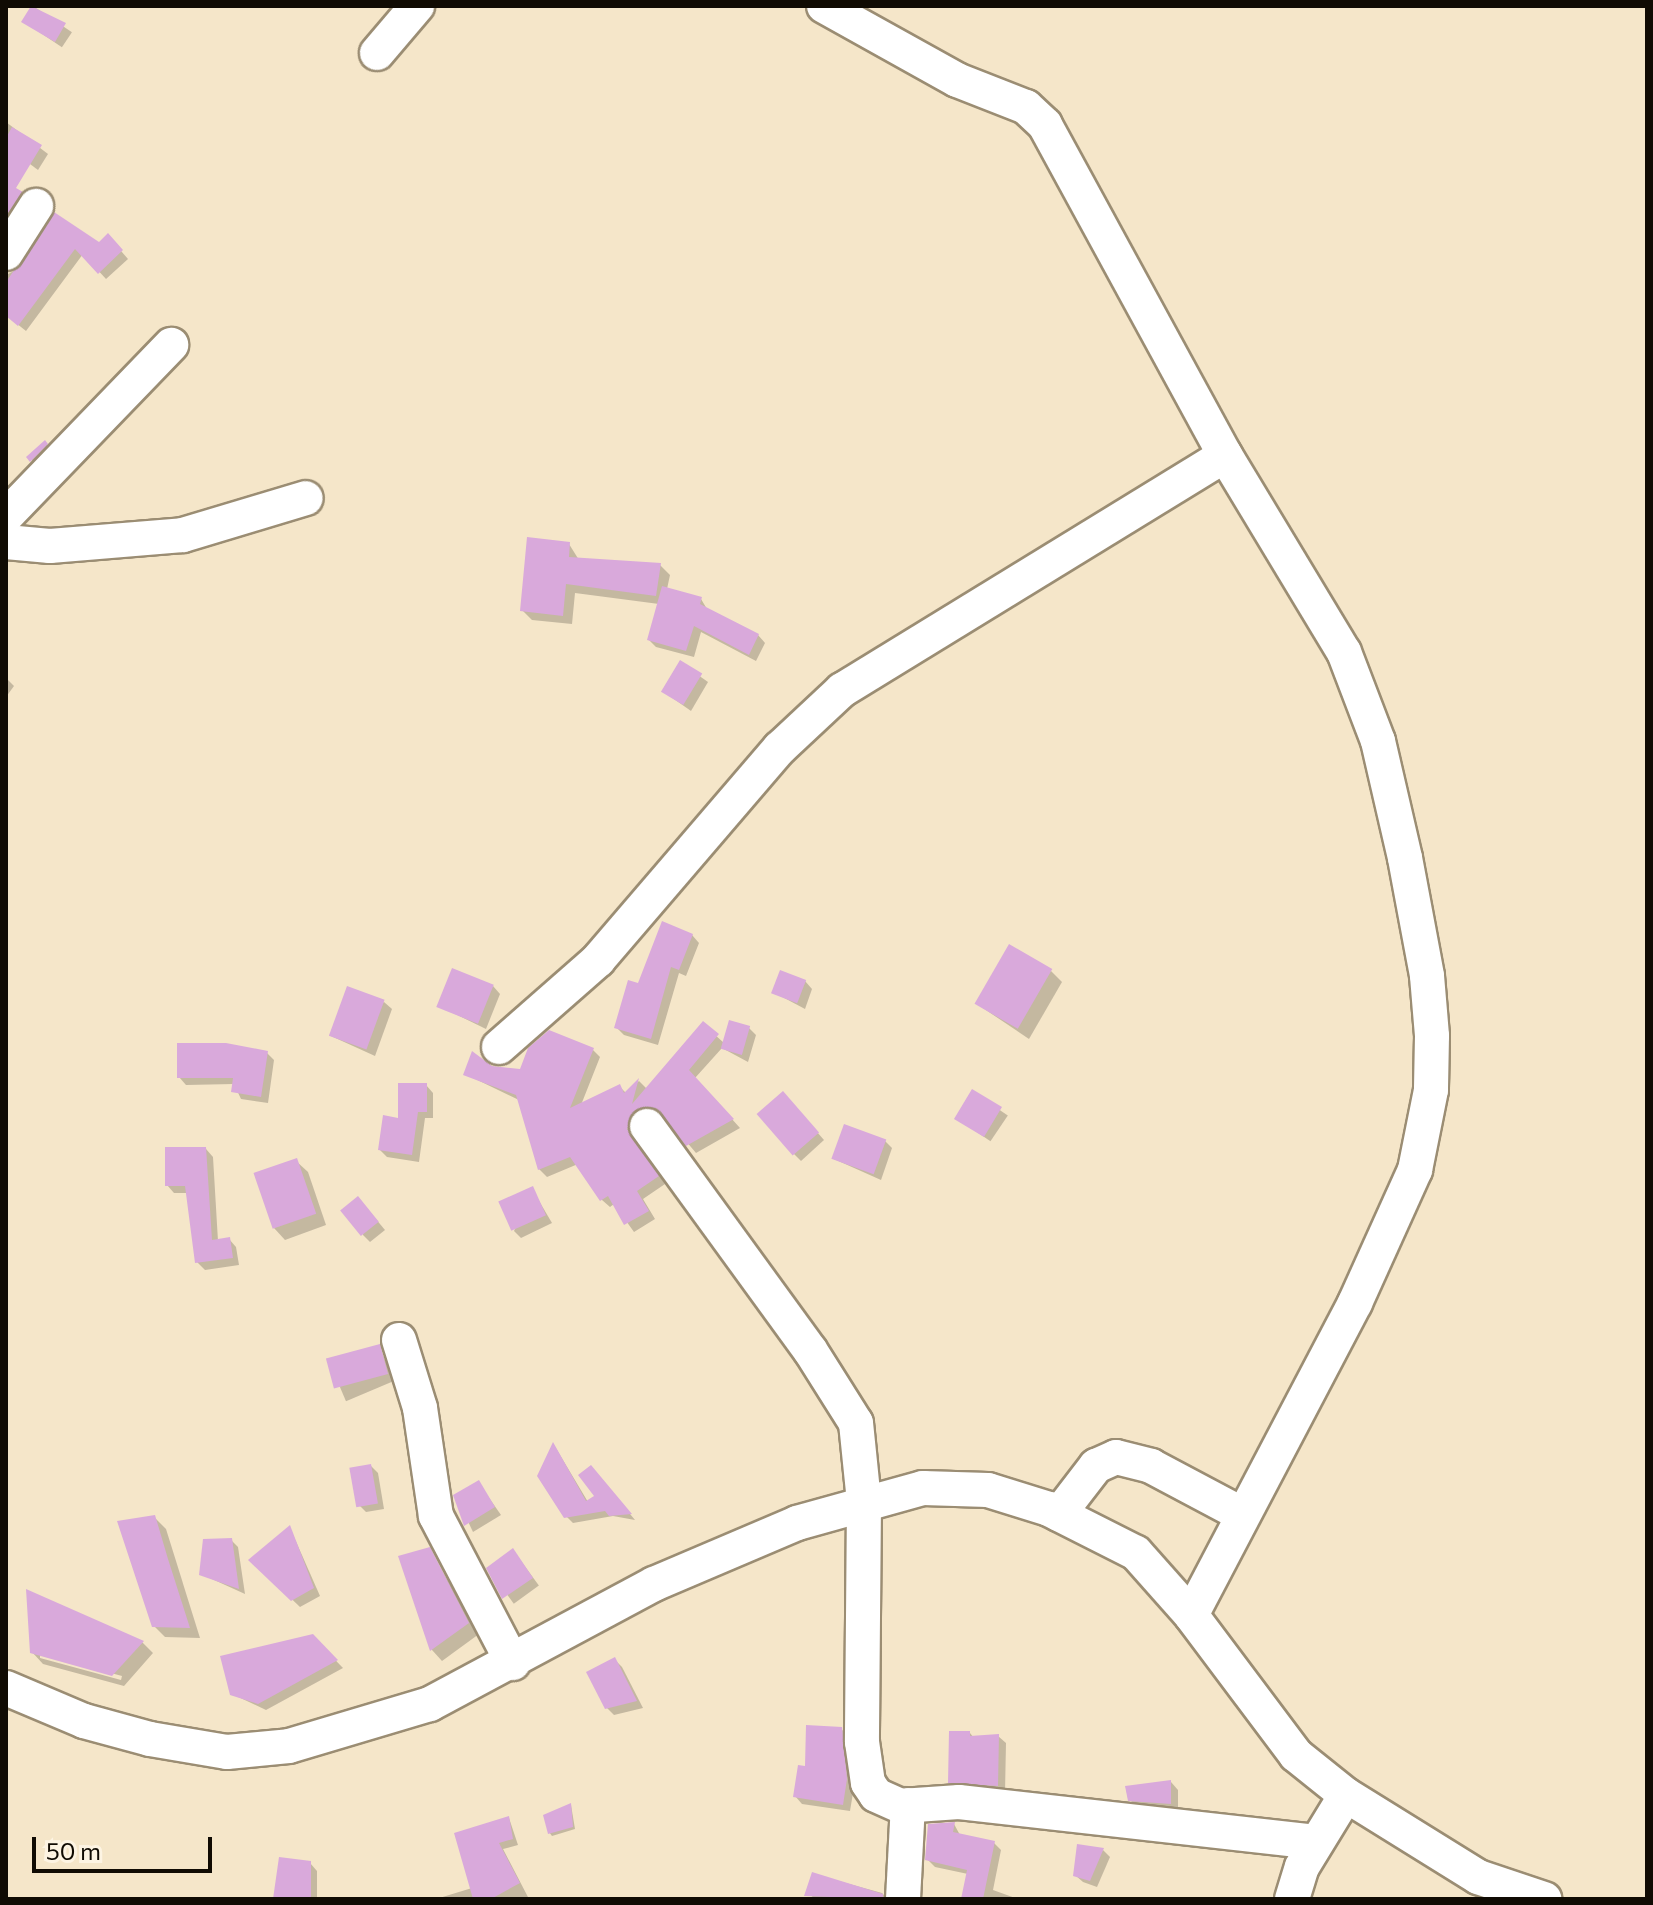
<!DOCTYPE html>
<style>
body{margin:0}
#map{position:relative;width:1653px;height:1905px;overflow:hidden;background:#f5e6c9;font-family:Commissioner,sans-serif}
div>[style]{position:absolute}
.shadow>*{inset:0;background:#0003;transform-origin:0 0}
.building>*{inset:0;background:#d9a9db;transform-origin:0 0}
.roads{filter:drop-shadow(2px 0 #9b8d73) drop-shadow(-2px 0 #9b8d73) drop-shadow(0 2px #9b8d73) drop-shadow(0 -2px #9b8d73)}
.minor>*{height:34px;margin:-17px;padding:0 17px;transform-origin:17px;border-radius:17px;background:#fff}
span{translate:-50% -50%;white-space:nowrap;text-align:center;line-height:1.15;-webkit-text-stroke:8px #fdf4e3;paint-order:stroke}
.frame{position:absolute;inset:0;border:8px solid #100b03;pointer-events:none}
.scale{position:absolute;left:32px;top:1837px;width:180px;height:36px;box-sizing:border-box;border:4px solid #100b03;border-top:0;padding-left:10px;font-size:24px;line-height:28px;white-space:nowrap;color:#100b03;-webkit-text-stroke:6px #fdf4e3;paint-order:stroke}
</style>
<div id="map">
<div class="shadow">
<i style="left:33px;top:6px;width:47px;height:18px;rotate:34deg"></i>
<i style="clip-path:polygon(6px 122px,48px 154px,38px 170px,6px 146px)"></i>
<i style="clip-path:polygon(6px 185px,28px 200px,6px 234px)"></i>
<i style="clip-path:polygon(55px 215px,99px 244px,108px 236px,128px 259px,106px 279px,83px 254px,26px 331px,6px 315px,6px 275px,24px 266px)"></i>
<i style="clip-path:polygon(45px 443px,49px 448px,34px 463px,29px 457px)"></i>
<i style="clip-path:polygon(569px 544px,579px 560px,660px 565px,670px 575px,667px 589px,701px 599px,707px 609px,758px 635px,765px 643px,756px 661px,701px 632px,694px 657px,656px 647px,649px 640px,659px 604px,575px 593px,572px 624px,532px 620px,522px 610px)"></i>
<i style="clip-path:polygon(681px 663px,708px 682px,691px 711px,664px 692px)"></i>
<i style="clip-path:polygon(6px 678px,14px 686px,6px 697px)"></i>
<i style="clip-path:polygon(692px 935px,699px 943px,686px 976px,679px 973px,658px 1045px,624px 1035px,617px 1028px,639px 986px)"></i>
<i style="clip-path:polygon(1051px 971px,1062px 982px,1029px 1039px,977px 1004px)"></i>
<i style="clip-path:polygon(805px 981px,812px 989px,805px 1009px,773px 992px)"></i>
<i style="clip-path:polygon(493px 986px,500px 994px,486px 1029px,439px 1006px)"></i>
<i style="clip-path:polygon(384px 1002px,392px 1009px,375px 1056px,331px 1036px)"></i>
<i style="clip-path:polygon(703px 1024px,724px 1043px,749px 1028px,756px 1035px,748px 1062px,722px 1048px,695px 1078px,740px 1128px,696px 1153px,664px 1115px,643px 1116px,634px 1138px,665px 1184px,643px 1199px,655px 1219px,634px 1232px,614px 1204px,610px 1207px,602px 1200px,578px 1164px,547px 1177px,539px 1169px,519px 1100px,465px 1074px,491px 1068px,521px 1071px,592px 1049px,600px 1057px,581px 1105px,620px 1087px,626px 1093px,639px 1081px,647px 1089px)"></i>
<i style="clip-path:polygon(267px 1053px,274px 1060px,268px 1103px,241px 1099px,234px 1084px,186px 1085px,179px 1077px)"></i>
<i style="clip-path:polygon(426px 1085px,433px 1093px,433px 1118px,425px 1118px,419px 1162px,387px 1157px,380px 1150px)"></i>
<i style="left:973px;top:1092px;width:42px;height:31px;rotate:34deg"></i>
<i style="clip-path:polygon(790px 1101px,824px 1140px,801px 1161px,794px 1154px)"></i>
<i style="clip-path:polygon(885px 1141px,892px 1148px,881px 1180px,834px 1159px)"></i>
<i style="clip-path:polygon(206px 1149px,213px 1157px,218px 1241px,229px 1239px,236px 1247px,239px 1265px,205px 1270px,197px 1262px,188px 1193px,174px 1193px,167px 1185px)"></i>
<i style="clip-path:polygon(296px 1161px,308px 1172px,326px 1225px,285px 1240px,274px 1228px,255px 1175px)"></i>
<i style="clip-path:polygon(532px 1189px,552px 1223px,521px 1238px,514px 1231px)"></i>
<i style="clip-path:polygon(365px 1206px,385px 1230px,370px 1242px,363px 1235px)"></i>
<i style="left:379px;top:1346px;width:38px;height:52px;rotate:67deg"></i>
<i style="clip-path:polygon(554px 1445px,588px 1502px,596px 1496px,597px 1474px,635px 1520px,613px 1516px,573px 1523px,566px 1516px)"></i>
<i style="clip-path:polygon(371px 1466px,378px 1473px,384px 1509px,366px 1512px,359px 1505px)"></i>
<i style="clip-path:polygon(478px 1482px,501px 1515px,473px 1532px,456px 1496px)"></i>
<i style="clip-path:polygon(154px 1517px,166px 1529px,200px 1638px,165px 1637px,154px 1626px)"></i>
<i style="clip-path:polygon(290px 1528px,320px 1596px,300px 1607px,251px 1560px)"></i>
<i style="clip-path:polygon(231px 1540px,238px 1547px,245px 1594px,201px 1574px)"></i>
<i style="clip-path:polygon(429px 1549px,479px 1634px,442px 1661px,432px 1650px,412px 1585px)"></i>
<i style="left:513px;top:1550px;width:44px;height:31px;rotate:54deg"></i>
<i style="clip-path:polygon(312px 1636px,343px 1668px,266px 1710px,232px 1694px)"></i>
<i style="clip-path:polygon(evenodd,142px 1642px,153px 1653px,124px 1686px,43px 1664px,32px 1652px,142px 1642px,40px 1654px,122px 1676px,121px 1680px,40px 1658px,40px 1654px)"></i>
<i style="clip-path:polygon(615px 1660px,622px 1667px,643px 1708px,614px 1715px,606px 1707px)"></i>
<i style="clip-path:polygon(841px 1729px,849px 1736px,854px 1787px,850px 1811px,802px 1804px,795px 1796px,807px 1768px)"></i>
<i style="clip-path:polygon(970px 1733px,974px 1738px,998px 1736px,1006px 1743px,1005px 1793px,957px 1789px,950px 1782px)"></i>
<i style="clip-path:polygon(1171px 1782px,1178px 1790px,1178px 1810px,1137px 1807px,1130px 1800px)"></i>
<i style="clip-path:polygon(571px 1805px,575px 1829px,552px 1836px,549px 1832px)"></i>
<i style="clip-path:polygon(509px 1818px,518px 1845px,503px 1849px,529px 1899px,436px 1899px,472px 1888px)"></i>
<i style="clip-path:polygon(954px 1824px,960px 1835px,994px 1843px,1001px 1850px,993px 1890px,1018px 1899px,963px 1899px,968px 1874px,935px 1867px,927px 1859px)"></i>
<i style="clip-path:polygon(1103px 1850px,1110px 1857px,1097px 1887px,1083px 1882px,1075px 1875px)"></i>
<i style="clip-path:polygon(310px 1863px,317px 1871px,317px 1899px,275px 1899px)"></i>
<i style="clip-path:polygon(813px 1874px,882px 1893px,888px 1899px,815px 1899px,807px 1892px)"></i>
</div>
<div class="building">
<i style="clip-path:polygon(31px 6px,66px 23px,55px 42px,21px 22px)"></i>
<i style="clip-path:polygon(12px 127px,42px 145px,16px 188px,23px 192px,6px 216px,6px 138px)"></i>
<i style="clip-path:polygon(54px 212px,99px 242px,108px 233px,123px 250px,98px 274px,75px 249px,18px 326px,6px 316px,6px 282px)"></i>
<i style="clip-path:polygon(45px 440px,48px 444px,30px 462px,26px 457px)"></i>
<i style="clip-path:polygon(527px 537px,570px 542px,569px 557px,661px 563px,656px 596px,566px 584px,563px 616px,520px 611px)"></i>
<i style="clip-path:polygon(662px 586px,702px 597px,700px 604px,759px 634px,749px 655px,694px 626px,686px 651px,647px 640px)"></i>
<i style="left:680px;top:660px;width:26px;height:37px;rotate:31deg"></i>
<i style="clip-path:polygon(662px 921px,693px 934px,679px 970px,671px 967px,651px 1039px,614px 1028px,628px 980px,638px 983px)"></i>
<i style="left:1009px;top:944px;width:50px;height:69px;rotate:30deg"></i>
<i style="left:452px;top:968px;width:45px;height:42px;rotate:22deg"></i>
<i style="left:780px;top:970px;width:28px;height:25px;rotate:21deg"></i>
<i style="left:347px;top:986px;width:40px;height:53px;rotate:20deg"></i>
<i style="left:729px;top:1020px;width:22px;height:30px;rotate:16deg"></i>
<i style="clip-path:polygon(703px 1021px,719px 1034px,689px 1070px,734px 1119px,686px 1146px,656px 1108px,635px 1110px,627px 1129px,659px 1176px,637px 1191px,649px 1211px,624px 1225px,608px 1196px,600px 1201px,570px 1157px,538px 1170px,516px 1095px,463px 1075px,472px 1051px,492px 1066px,520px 1069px,528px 1048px,549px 1030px,594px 1048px,570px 1108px,620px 1084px,624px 1093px,639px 1078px,632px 1104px)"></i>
<i style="clip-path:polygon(177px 1043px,226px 1043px,268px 1051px,261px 1097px,231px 1092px,233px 1078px,177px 1078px)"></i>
<i style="clip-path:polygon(398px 1083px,427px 1083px,427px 1112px,418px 1112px,412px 1155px,378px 1150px,383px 1115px,398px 1118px)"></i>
<i style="left:972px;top:1089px;width:35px;height:35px;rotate:31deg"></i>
<i style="left:783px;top:1091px;width:55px;height:35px;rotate:49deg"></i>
<i style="left:844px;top:1124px;width:45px;height:37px;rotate:20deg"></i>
<i style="clip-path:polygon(165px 1147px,206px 1147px,212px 1240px,230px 1237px,233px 1258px,195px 1263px,185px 1186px,165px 1186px)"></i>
<i style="left:297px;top:1158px;width:59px;height:46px;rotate:71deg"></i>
<i style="left:533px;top:1186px;width:32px;height:38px;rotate:66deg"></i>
<i style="left:358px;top:1196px;width:33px;height:23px;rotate:51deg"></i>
<i style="left:380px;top:1344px;width:31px;height:56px;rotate:75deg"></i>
<i style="clip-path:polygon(553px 1442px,586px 1501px,594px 1496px,578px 1475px,591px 1465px,632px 1514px,609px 1516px,605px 1511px,564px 1518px,537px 1476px)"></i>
<i style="left:371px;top:1464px;width:40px;height:22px;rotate:80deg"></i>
<i style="clip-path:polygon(479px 1480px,495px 1507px,464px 1526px,453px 1495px)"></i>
<i style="clip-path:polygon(155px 1515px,168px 1559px,190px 1628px,152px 1627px,117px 1521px)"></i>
<i style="clip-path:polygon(290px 1525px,314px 1588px,291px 1601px,248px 1560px)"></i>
<i style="clip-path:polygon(232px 1538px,239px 1589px,199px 1575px,203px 1539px)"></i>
<i style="clip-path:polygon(430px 1547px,469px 1623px,430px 1651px,398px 1556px)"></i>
<i style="clip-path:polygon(513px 1548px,533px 1578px,502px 1599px,486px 1568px)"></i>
<i style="clip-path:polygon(26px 1589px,144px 1641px,112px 1676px,30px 1653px)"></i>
<i style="clip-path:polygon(313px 1634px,338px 1660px,258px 1704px,230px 1695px,220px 1656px)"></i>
<i style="clip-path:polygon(615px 1657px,637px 1701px,605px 1709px,586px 1672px)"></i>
<i style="clip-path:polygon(806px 1725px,842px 1727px,847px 1779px,843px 1805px,793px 1797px,798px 1765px,805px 1766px)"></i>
<i style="clip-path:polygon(949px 1731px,970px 1731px,970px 1736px,999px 1734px,998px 1786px,948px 1783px)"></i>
<i style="clip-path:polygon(1171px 1780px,1171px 1804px,1128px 1801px,1125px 1786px)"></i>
<i style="clip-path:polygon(571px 1803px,573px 1827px,548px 1834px,543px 1815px)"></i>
<i style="clip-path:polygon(509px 1816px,513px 1839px,499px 1843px,520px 1883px,491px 1899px,473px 1899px,454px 1833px)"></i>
<i style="clip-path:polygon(955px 1822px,953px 1832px,995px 1841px,983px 1899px,961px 1899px,967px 1870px,925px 1860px,928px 1824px)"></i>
<i style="clip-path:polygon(1077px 1844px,1104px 1848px,1090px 1881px,1073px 1876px)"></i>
<i style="clip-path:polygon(279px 1857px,311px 1861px,311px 1899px,273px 1899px)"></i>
<i style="clip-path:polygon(812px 1872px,883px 1894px,883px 1899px,804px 1896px)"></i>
</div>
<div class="roads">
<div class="minor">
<i style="left:824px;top:6px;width:152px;rotate:29.1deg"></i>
<i style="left:957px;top:80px;width:74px;rotate:21.4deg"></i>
<i style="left:1026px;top:107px;width:26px;rotate:43deg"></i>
<i style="left:1045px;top:125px;width:376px;rotate:61.4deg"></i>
<i style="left:1225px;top:455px;width:230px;rotate:58.9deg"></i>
<i style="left:1344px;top:652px;width:95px;rotate:69.1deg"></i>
<i style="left:1378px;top:741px;width:120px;rotate:77deg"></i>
<i style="left:1405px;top:858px;width:120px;rotate:79.4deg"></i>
<i style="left:1427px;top:976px;width:60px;rotate:85.2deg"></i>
<i style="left:1432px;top:1036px;width:54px;rotate:91.1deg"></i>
<i style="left:1431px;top:1090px;width:82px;rotate:101.3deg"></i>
<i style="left:1415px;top:1170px;width:146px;rotate:114.3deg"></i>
<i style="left:1355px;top:1303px;width:352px;rotate:117.7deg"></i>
<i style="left:377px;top:53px;width:62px;rotate:-49.6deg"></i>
<i style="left:6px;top:253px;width:56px;rotate:-57.4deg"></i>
<i style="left:6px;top:516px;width:238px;rotate:-46deg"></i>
<i style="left:6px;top:542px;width:44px;rotate:5.2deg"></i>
<i style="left:50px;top:546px;width:133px;rotate:-4.7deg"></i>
<i style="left:183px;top:535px;width:128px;rotate:-16.7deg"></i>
<i style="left:499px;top:1047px;width:132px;rotate:-41.3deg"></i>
<i style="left:598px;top:960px;width:279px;rotate:-49.4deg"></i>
<i style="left:780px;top:748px;width:85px;rotate:-43.1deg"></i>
<i style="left:842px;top:690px;width:449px;rotate:-31.5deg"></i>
<i style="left:647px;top:1126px;width:277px;rotate:54deg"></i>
<i style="left:810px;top:1350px;width:86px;rotate:57.8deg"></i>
<i style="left:856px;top:1423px;width:79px;rotate:84.2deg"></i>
<i style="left:864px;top:1502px;width:240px;rotate:90.5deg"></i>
<i style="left:862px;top:1742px;width:41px;rotate:81.7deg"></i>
<i style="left:868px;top:1783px;width:14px;rotate:56deg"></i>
<i style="left:876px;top:1795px;width:27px;rotate:24deg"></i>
<i style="left:901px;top:1806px;width:58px;rotate:-3.9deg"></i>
<i style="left:959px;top:1802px;width:359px;rotate:6.4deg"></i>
<i style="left:399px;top:1340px;width:71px;rotate:72.8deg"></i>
<i style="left:420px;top:1408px;width:109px;rotate:81.6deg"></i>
<i style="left:436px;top:1516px;width:166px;rotate:62.4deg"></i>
<i style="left:1059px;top:1514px;width:61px;rotate:-52.4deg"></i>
<i style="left:1096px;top:1466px;width:22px;rotate:-24deg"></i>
<i style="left:1116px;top:1457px;width:36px;rotate:14deg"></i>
<i style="left:1151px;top:1466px;width:104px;rotate:28deg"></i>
<i style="left:6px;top:1688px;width:85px;rotate:22.9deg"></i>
<i style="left:84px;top:1721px;width:68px;rotate:15.3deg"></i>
<i style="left:150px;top:1739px;width:78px;rotate:9.6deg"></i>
<i style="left:227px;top:1752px;width:62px;rotate:-5.5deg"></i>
<i style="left:289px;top:1746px;width:147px;rotate:-16.6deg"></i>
<i style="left:430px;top:1704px;width:254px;rotate:-28.2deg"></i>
<i style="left:654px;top:1584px;width:155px;rotate:-23.1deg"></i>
<i style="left:797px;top:1523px;width:131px;rotate:-15.5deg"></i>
<i style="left:923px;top:1488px;width:65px;rotate:1.8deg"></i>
<i style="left:988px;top:1490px;width:64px;rotate:17.3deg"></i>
<i style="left:1049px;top:1509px;width:97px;rotate:26.8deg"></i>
<i style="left:1136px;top:1553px;width:83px;rotate:48.4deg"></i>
<i style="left:1191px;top:1615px;width:175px;rotate:53.1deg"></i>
<i style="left:1296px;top:1755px;width:64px;rotate:38.7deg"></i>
<i style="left:1346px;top:1795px;width:155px;rotate:31.8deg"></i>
<i style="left:1478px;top:1877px;width:70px;rotate:18.4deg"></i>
<i style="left:903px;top:1899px;width:94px;rotate:-87deg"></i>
<i style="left:1292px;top:1899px;width:34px;rotate:-73deg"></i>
<i style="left:1302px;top:1867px;width:84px;rotate:-58.6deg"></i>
</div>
</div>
<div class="frame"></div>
<div class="scale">50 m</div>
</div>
